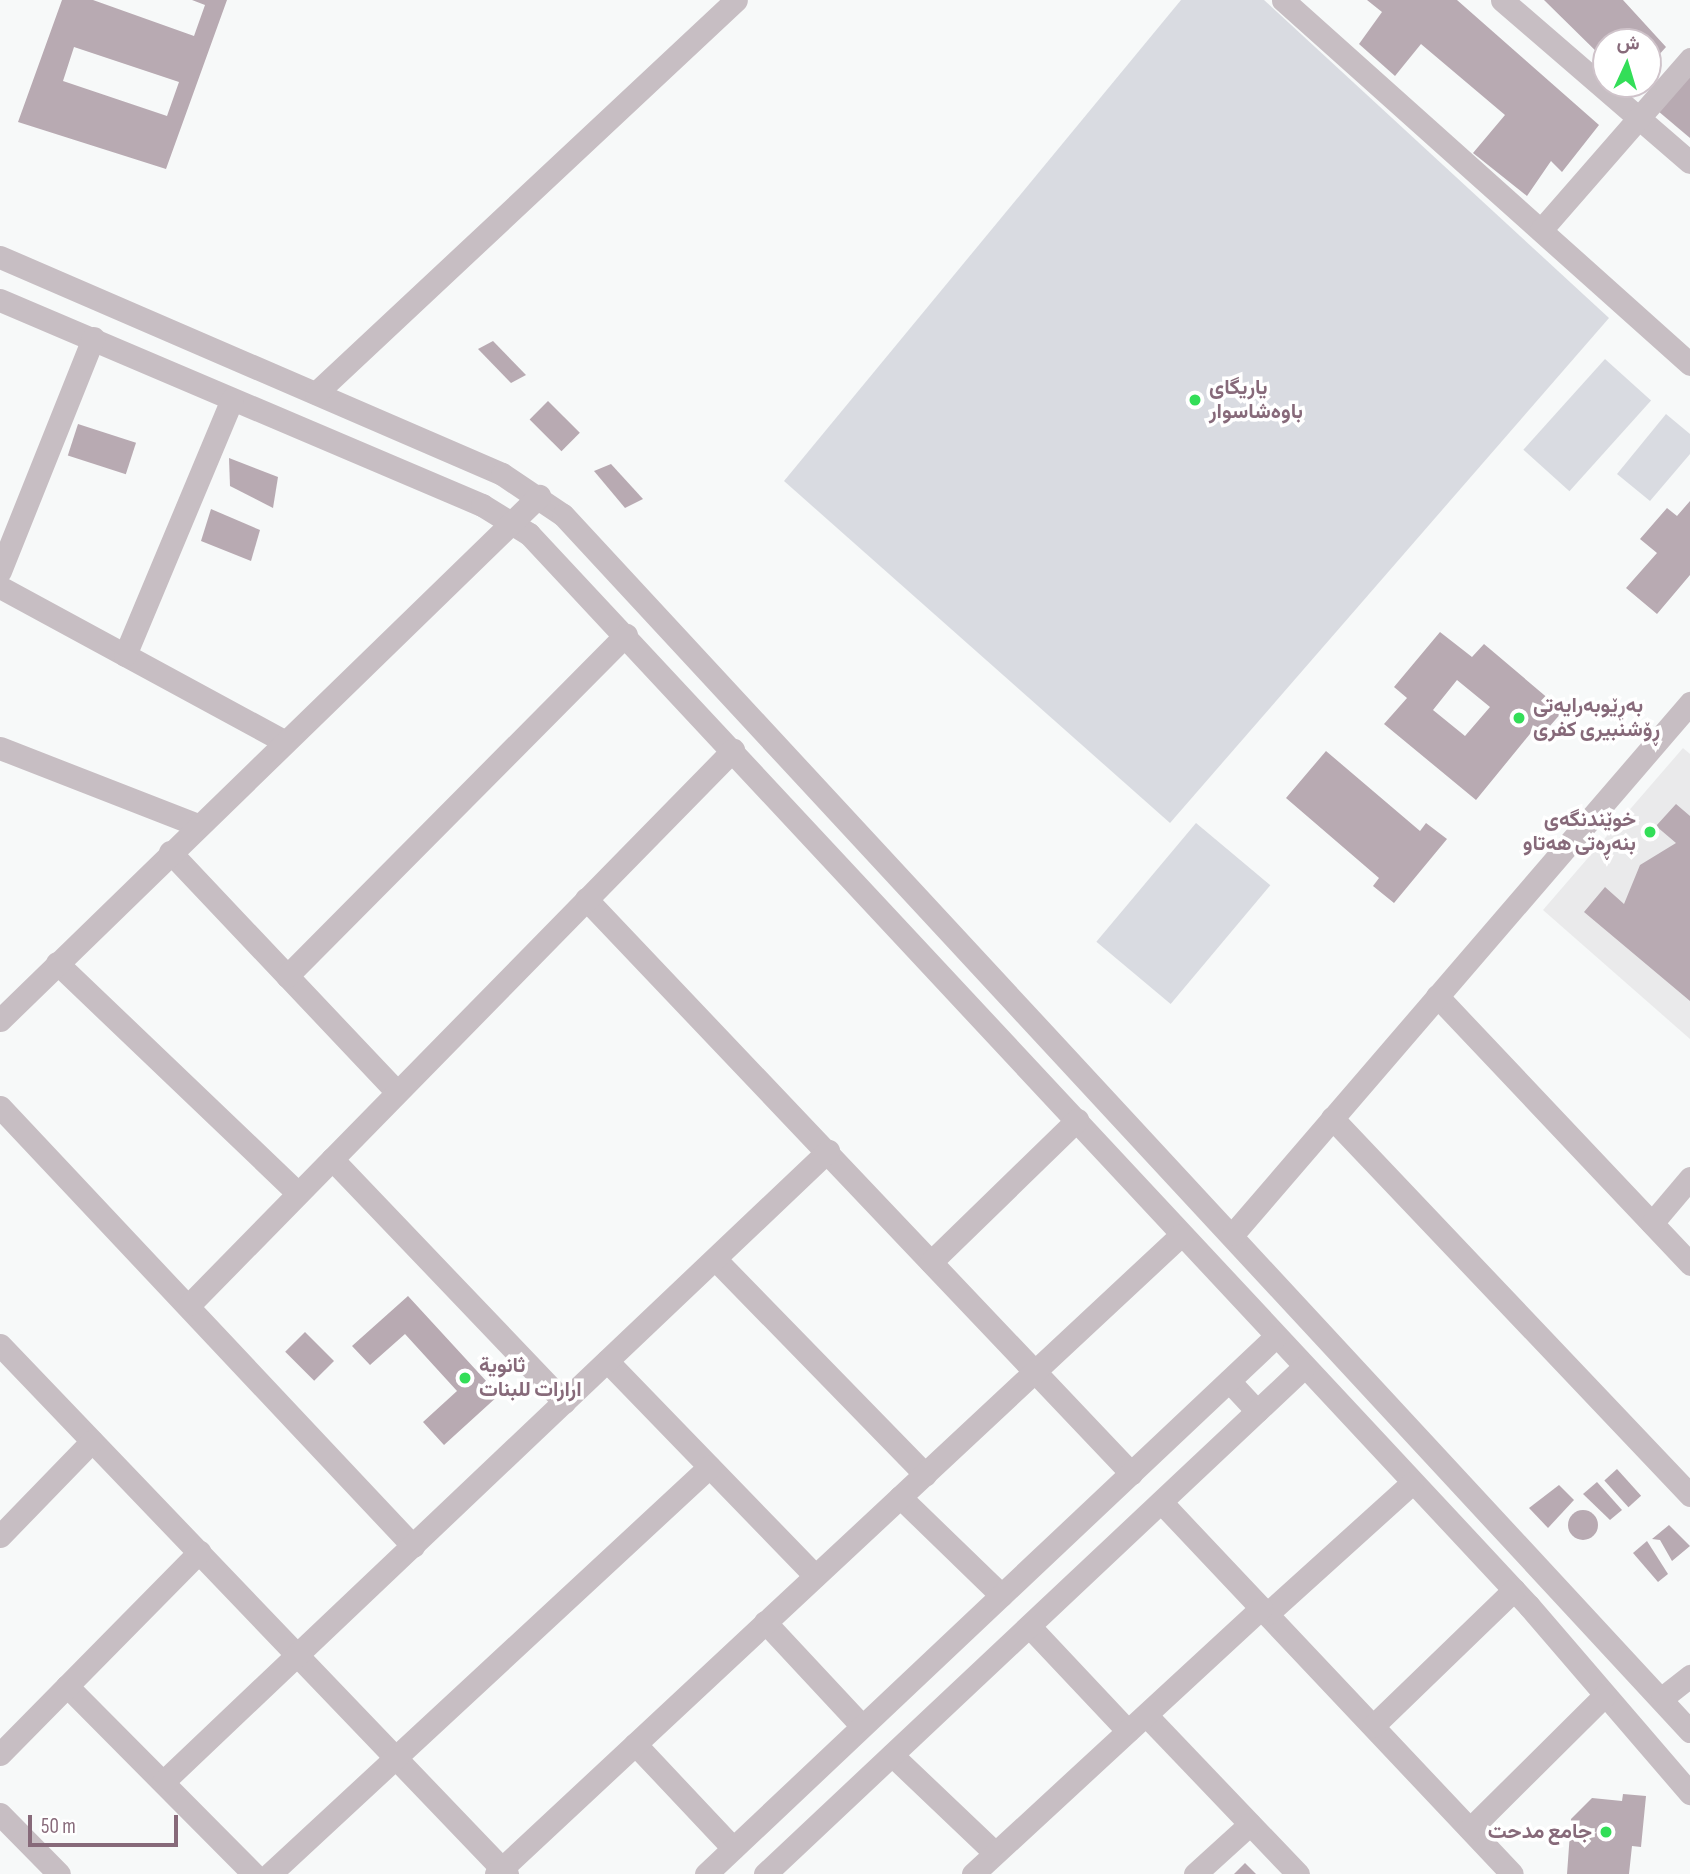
<!DOCTYPE html>
<meta charset="utf-8">
<style>
body{margin:0}
#map{position:relative;width:1690px;height:1874px;overflow:hidden;background:#f7f9f9;font-family:"Sofia Sans Condensed",Vazirmatn,sans-serif}
div>[style]{position:absolute}
.built>*{inset:0;background:#eaeaeb}
.green>*{inset:0;background:#d9dbe1;transform-origin:0 0}
.building>*{inset:0;background:#b8aab2;transform-origin:0 0}
.round{border-radius:50%}
.minor>*{height:23px;margin:-11.5px;padding:0 11.5px;transform-origin:11.5px;border-radius:11.5px;background:#c7bec3}
.dots>*{width:19px;height:19px;translate:-50% -50%;box-sizing:border-box;border:4px solid #fff;border-radius:50%}
span{translate:-50% -50%;white-space:nowrap;text-align:center;line-height:1.15;-webkit-text-stroke:7px #fff;paint-order:stroke}
.poi-label{font-size:21px;color:#876a7a;font-weight:700}
.left{translate:0 -50%;text-align:left}
.right{translate:-100% -50%;text-align:right}
.north{position:absolute;left:1592px;top:28px;width:70px;height:70px;box-sizing:border-box;background:#fff;border:2px solid #cfc3ca;border-radius:50%;rotate:4deg;font-size:19px;font-weight:700;line-height:28px;text-align:center;color:#876a7a}
.north::after{content:'';display:block;margin:auto;width:24px;height:32px;background:#33de58;clip-path:polygon(50% 0,100% 100%,50% 72%,0 100%)}
.scale{position:absolute;left:28px;top:1815px;width:150px;height:32px;box-sizing:border-box;border:4px solid #876a7a;border-top:0;padding-left:9px;font-size:21px;line-height:24px;white-space:nowrap;color:#876a7a;-webkit-text-stroke:5px #fff;paint-order:stroke}
</style>
<div id="map">
<div class="built">
<i style="clip-path:polygon(1683px 748px,1690px 754px,1690px 1039px,1543px 910px)"></i>
</div>
<div class="green">
<i style="clip-path:polygon(1181px 0,1264px 0,1609px 318px,1170px 823px,784px 481px)"></i>
<i style="left:1605px;top:359px;width:62px;height:122px;rotate:42deg"></i>
<i style="clip-path:polygon(1666px 414px,1690px 434px,1690px 454px,1650px 501px,1617px 474px)"></i>
<i style="left:1196px;top:823px;width:97px;height:155px;rotate:40deg"></i>
</div>
<div class="building">
<i style="clip-path:polygon(evenodd,62px 0,93px 0,194px 36px,205px 5px,192px 0,227px 0,166px 169px,18px 122px,62px 0,74px 47px,179px 82px,167px 116px,63px 81px,74px 47px)"></i>
<i style="clip-path:polygon(1367px 0,1457px 0,1599px 125px,1562px 172px,1551px 161px,1527px 196px,1473px 153px,1505px 115px,1421px 44px,1395px 76px,1359px 44px,1382px 12px)"></i>
<i style="clip-path:polygon(1544px 0,1623px 0,1666px 47px,1648px 67px,1648px 42px,1606px 42px,1606px 61px)"></i>
<i style="clip-path:polygon(1690px 67px,1690px 138px,1658px 111px)"></i>
<i style="clip-path:polygon(493px 341px,526px 375px,511px 383px,478px 349px)"></i>
<i style="left:548px;top:401px;width:45px;height:26px;rotate:45deg"></i>
<i style="left:78px;top:424px;width:61px;height:33px;rotate:18deg"></i>
<i style="clip-path:polygon(229px 458px,278px 477px,273px 508px,230px 486px)"></i>
<i style="clip-path:polygon(611px 464px,643px 499px,625px 508px,594px 471px)"></i>
<i style="clip-path:polygon(1690px 501px,1690px 575px,1657px 614px,1626px 588px,1657px 553px,1640px 539px,1667px 508px,1677px 516px)"></i>
<i style="clip-path:polygon(211px 509px,260px 530px,251px 561px,201px 541px)"></i>
<i style="clip-path:polygon(evenodd,1440px 632px,1472px 657px,1484px 644px,1563px 711px,1542px 735px,1534px 729px,1476px 800px,1384px 724px,1407px 698px,1394px 687px,1440px 632px,1457px 680px,1490px 707px,1465px 736px,1433px 710px,1457px 680px)"></i>
<i style="clip-path:polygon(1326px 751px,1420px 831px,1426px 823px,1447px 839px,1394px 903px,1373px 886px,1379px 878px,1286px 798px)"></i>
<i style="clip-path:polygon(1676px 804px,1690px 816px,1690px 1001px,1584px 912px,1605px 887px,1624px 904px,1640px 865px,1676px 843px,1656px 826px)"></i>
<i style="clip-path:polygon(408px 1296px,499px 1395px,444px 1445px,423px 1422px,457px 1391px,405px 1334px,370px 1365px,352px 1346px)"></i>
<i style="left:305px;top:1332px;width:41px;height:28px;rotate:45deg"></i>
<i style="left:1617px;top:1469px;width:36px;height:17px;rotate:48deg"></i>
<i style="clip-path:polygon(1597px 1482px,1622px 1510px,1610px 1520px,1583px 1494px)"></i>
<i style="clip-path:polygon(1559px 1485px,1574px 1500px,1548px 1528px,1529px 1508px)"></i>
<i class="round" style="left:1568px;top:1510px;width:30px;height:30px"></i>
<i style="clip-path:polygon(1669px 1525px,1690px 1546px,1672px 1561px,1660px 1540px,1652px 1539px)"></i>
<i style="clip-path:polygon(1647px 1541px,1668px 1574px,1658px 1582px,1633px 1553px)"></i>
<i style="clip-path:polygon(1623px 1794px,1646px 1796px,1641px 1847px,1632px 1846px,1629px 1874px,1567px 1874px,1571px 1819px,1592px 1798px,1622px 1801px)"></i>
<i style="clip-path:polygon(1245px 1863px,1256px 1874px,1234px 1874px)"></i>
</div>
<div class="minor">
<i style="left:1283px;top:0;width:546px;rotate:41.81deg"></i>
<i style="left:1502px;top:0;width:248px;rotate:40.8deg"></i>
<i style="left:1541px;top:230px;width:227px;rotate:-48.9deg"></i>
<i style="left:0;top:257px;width:547px;rotate:23.38deg"></i>
<i style="left:502px;top:474px;width:73px;rotate:33.9deg"></i>
<i style="left:563px;top:515px;width:1658px;rotate:47.18deg"></i>
<i style="left:0;top:300px;width:524px;rotate:23.04deg"></i>
<i style="left:482px;top:505px;width:55px;rotate:31.7deg"></i>
<i style="left:529px;top:534px;width:1466px;rotate:46.99deg"></i>
<i style="left:1529px;top:1606px;width:247px;rotate:49.3deg"></i>
<i style="left:316px;top:393px;width:575px;rotate:-43.1deg"></i>
<i style="left:0;top:571px;width:251px;rotate:-68.2deg"></i>
<i style="left:0;top:587px;width:323px;rotate:28.5deg"></i>
<i style="left:125px;top:655px;width:277px;rotate:-67.3deg"></i>
<i style="left:0;top:748px;width:212px;rotate:21.3deg"></i>
<i style="left:170px;top:852px;width:330px;rotate:46.6deg"></i>
<i style="left:586px;top:899px;width:792px;rotate:46.48deg"></i>
<i style="left:57px;top:963px;width:333px;rotate:43.7deg"></i>
<i style="left:287px;top:976px;width:481px;rotate:-45.2deg"></i>
<i style="left:1437px;top:996px;width:369px;rotate:46.6deg"></i>
<i style="left:0;top:1020px;width:752px;rotate:-44.19deg"></i>
<i style="left:0;top:1107px;width:603px;rotate:46.75deg"></i>
<i style="left:1332px;top:1118px;width:520px;rotate:46.48deg"></i>
<i style="left:332px;top:1159px;width:336px;rotate:46.3deg"></i>
<i style="left:1652px;top:1223px;width:59px;rotate:-49.8deg"></i>
<i style="left:1233px;top:1234px;width:701px;rotate:-49.28deg"></i>
<i style="left:715px;top:1259px;width:301px;rotate:45.7deg"></i>
<i style="left:931px;top:1262px;width:204px;rotate:-44.2deg"></i>
<i style="left:190px;top:1304px;width:776px;rotate:-45.57deg"></i>
<i style="left:0;top:1345px;width:733px;rotate:46.22deg"></i>
<i style="left:607px;top:1361px;width:299px;rotate:45.9deg"></i>
<i style="left:1229px;top:1381px;width:41px;rotate:47deg"></i>
<i style="left:900px;top:1497px;width:141px;rotate:44.1deg"></i>
<i style="left:1161px;top:1502px;width:511px;rotate:46.66deg"></i>
<i style="left:0;top:1536px;width:132px;rotate:-45.9deg"></i>
<i style="left:1267px;top:1614px;width:195px;rotate:-42.1deg"></i>
<i style="left:765px;top:1622px;width:142px;rotate:47deg"></i>
<i style="left:1029px;top:1626px;width:144px;rotate:46.7deg"></i>
<i style="left:67px;top:1686px;width:265px;rotate:45.2deg"></i>
<i style="left:1662px;top:1698px;width:36px;rotate:-38deg"></i>
<i style="left:1146px;top:1715px;width:220px;rotate:46.3deg"></i>
<i style="left:1373px;top:1726px;width:196px;rotate:-44deg"></i>
<i style="left:635px;top:1744px;width:143px;rotate:46.7deg"></i>
<i style="left:0;top:1754px;width:284px;rotate:-45.4deg"></i>
<i style="left:892px;top:1755px;width:142px;rotate:43.6deg"></i>
<i style="left:163px;top:1782px;width:917px;rotate:-43.5deg"></i>
<i style="left:0;top:1814px;width:84px;rotate:45.5deg"></i>
<i style="left:1470px;top:1829px;width:190px;rotate:-44.8deg"></i>
<i style="left:270px;top:1874px;width:599px;rotate:-42.83deg"></i>
<i style="left:496px;top:1874px;width:937px;rotate:-43.01deg"></i>
<i style="left:706px;top:1874px;width:782px;rotate:-43.34deg"></i>
<i style="left:765px;top:1874px;width:740px;rotate:-43.25deg"></i>
<i style="left:973px;top:1874px;width:392px;rotate:-42.7deg"></i>
<i style="left:1195px;top:1874px;width:74px;rotate:-42.3deg"></i>
</div>
<div class="dots">
<i style="left:1195px;top:400px;background:#33de58"></i>
<i style="left:1519px;top:718px;background:#33de58"></i>
<i style="left:1650px;top:832px;background:#33de58"></i>
<i style="left:465px;top:1378px;background:#33de58"></i>
<i style="left:1606px;top:1832px;background:#33de58"></i>
</div>
<div class="poi-label">
<span class="left" style="left:1209px;top:400px">یاریگای<br>باوەشاسوار</span>
<span class="left" style="left:1533px;top:718px">بەڕێوبەرایەتی<br>ڕۆشنبیری کفری</span>
<span class="right" style="left:1636px;top:832px">خوێندنگەی<br>بنەڕەتی هەتاو</span>
<span class="left" style="left:479px;top:1378px">ثانوية<br>ارارات للبنات</span>
<span class="right" style="left:1592px;top:1832px">جامع مدحت</span>
</div>
<div class="north">ش</div>
<div class="scale">50 m</div>
</div>
